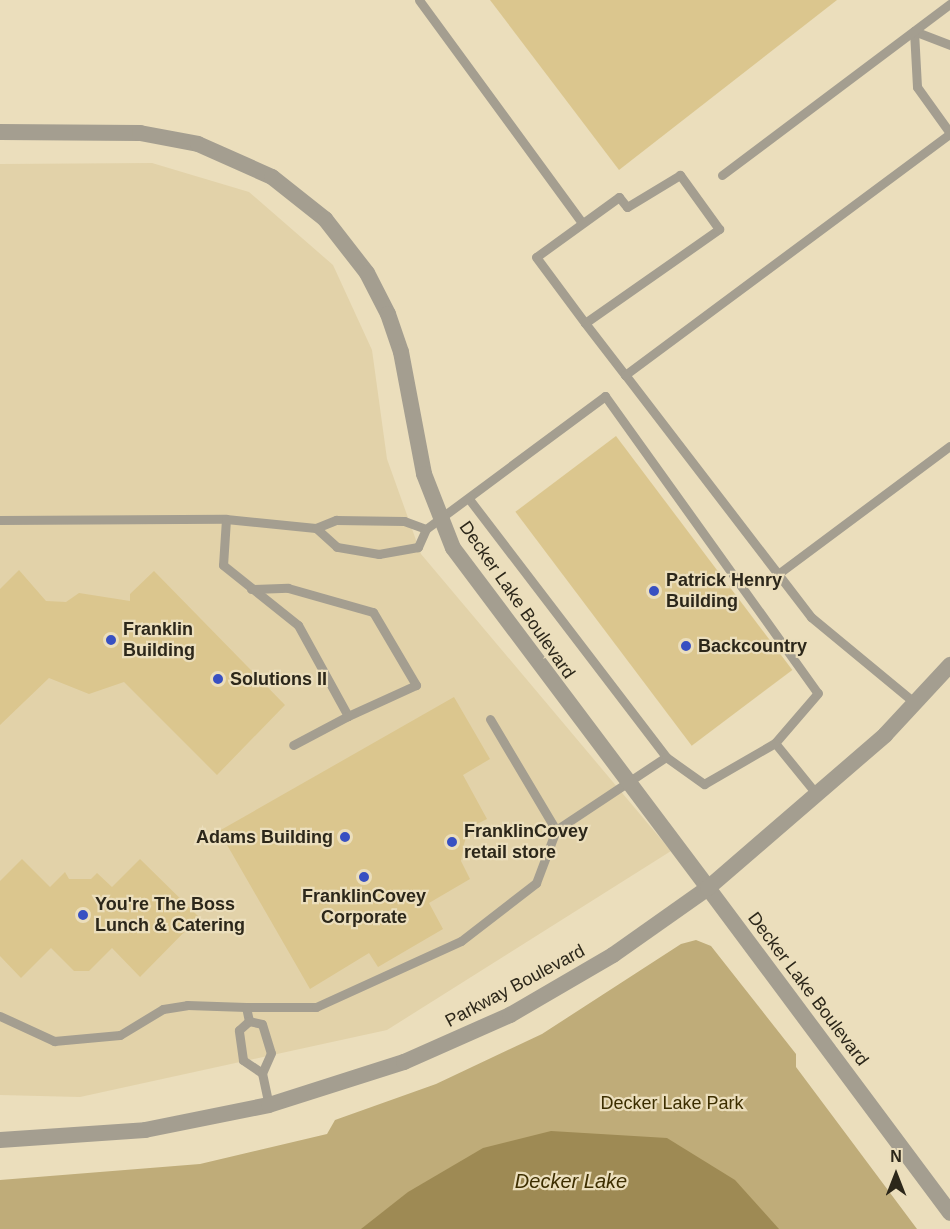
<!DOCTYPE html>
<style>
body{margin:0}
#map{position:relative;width:950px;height:1229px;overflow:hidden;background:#ebdebc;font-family:Helvetica,sans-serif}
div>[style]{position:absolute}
.built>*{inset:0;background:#e2d2a9}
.green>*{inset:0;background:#bfac79}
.water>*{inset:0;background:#9e8a54}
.building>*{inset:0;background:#dbc68e;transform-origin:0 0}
.service>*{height:9px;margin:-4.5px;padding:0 4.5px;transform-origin:4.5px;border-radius:4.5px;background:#a49e90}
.minor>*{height:16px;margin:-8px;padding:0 8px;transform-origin:8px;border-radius:8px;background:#a49e90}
.tertiary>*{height:16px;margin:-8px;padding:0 8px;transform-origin:8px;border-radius:8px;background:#a49e90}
.dots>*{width:16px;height:16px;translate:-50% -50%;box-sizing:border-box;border:3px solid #ebdebc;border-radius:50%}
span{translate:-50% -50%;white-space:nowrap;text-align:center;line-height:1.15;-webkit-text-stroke:4.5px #ebdebc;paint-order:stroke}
.poi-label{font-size:18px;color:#2c271a;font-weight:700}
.left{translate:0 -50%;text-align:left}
.right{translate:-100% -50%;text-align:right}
.street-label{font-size:18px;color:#2c271a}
.park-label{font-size:18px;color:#3c2e00}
.water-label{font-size:20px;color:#3d2e00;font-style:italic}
.north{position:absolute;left:866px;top:1145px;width:60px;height:60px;-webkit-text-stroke:4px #ebdebc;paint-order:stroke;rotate:0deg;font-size:16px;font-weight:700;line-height:24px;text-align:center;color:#2c271a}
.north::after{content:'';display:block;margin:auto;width:21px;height:27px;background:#2c271a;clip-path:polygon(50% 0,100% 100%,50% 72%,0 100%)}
</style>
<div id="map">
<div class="built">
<i style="clip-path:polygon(152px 163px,249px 192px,333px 265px,372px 350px,387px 459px,421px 554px,671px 851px,387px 1030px,80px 1097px,0 1095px,0 164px)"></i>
</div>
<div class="green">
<i style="clip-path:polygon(696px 940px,711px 946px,796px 1054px,796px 1067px,917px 1229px,0 1229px,0 1180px,200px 1164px,327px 1134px,335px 1120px,436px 1084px,542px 1034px,681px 944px)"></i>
</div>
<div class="water">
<i style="clip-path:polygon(551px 1131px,667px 1138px,735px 1180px,779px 1229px,361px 1229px,408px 1192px,483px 1148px)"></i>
</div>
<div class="building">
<i style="clip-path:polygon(490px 0,837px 0,619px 170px)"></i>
<i style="left:616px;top:436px;width:293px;height:126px;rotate:53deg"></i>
<i style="clip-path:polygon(19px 570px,46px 601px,66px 602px,79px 593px,130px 601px,130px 594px,154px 571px,285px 705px,217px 775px,124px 682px,89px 694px,49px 678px,0 725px,0 589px)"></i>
<i style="clip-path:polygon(454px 697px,490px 759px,463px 775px,487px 819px,469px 828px,464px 844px,461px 861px,470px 879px,429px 903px,443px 929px,378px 967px,369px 953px,310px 989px,219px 831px)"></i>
<i style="clip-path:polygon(22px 859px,50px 887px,65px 872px,69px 879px,91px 879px,97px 873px,112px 887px,140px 859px,199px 917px,140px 977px,112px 948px,89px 971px,74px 971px,51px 948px,21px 978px,0 956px,0 881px)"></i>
</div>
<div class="service">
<i style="left:419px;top:0;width:276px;rotate:53.8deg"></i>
<i style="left:914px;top:31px;width:56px;rotate:86.9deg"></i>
<i style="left:917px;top:87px;width:57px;rotate:54.3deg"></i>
<i style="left:914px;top:31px;width:39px;rotate:21deg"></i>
<i style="left:722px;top:175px;width:285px;rotate:-36.9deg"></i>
<i style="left:585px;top:323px;width:164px;rotate:-35deg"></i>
<i style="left:719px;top:229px;width:67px;rotate:-125.8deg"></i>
<i style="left:680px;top:175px;width:62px;rotate:148.9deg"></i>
<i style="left:627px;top:207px;width:13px;rotate:-129deg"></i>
<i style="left:619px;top:197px;width:102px;rotate:144.1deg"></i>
<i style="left:536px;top:257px;width:82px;rotate:53.4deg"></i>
<i style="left:585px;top:323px;width:66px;rotate:52.4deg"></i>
<i style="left:469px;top:499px;width:325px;rotate:52.6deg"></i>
<i style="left:226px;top:519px;width:46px;rotate:93.7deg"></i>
<i style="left:223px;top:565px;width:96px;rotate:38.7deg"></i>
<i style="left:298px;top:625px;width:104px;rotate:61.2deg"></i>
<i style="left:348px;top:716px;width:62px;rotate:152.2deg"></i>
<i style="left:0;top:520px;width:226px;rotate:-0.3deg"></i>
<i style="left:226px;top:519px;width:90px;rotate:5.7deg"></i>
<i style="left:316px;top:528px;width:22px;rotate:-22deg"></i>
<i style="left:336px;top:520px;width:68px;rotate:0.8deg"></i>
<i style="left:404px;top:521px;width:23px;rotate:20deg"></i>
<i style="left:426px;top:529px;width:20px;rotate:114deg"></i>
<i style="left:418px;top:547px;width:40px;rotate:170deg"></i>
<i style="left:379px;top:554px;width:43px;rotate:-170.5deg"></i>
<i style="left:337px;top:547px;width:28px;rotate:-138deg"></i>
<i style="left:426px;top:529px;width:223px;rotate:-36.6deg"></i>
<i style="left:605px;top:396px;width:365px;rotate:54.4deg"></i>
<i style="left:818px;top:693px;width:66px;rotate:130.7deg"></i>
<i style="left:775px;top:743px;width:68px;rotate:50.9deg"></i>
<i style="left:778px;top:574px;width:214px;rotate:-36.7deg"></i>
<i style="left:251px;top:589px;width:37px;rotate:-2deg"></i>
<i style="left:288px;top:588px;width:88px;rotate:15.8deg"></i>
<i style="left:373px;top:612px;width:85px;rotate:59.5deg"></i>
<i style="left:416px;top:685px;width:75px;rotate:155.5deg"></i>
<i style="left:915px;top:703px;width:135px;rotate:-140.4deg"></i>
<i style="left:811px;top:617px;width:305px;rotate:-127.5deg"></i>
<i style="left:625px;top:375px;width:405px;rotate:-36.6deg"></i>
<i style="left:490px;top:719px;width:129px;rotate:59.3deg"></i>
<i style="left:246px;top:1007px;width:70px"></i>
<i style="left:316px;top:1007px;width:159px;rotate:-24.5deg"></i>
<i style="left:461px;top:941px;width:95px;rotate:-37.7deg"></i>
<i style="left:536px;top:883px;width:57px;rotate:-69.3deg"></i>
<i style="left:556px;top:830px;width:132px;rotate:-33.6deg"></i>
<i style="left:666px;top:757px;width:47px;rotate:35.4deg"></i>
<i style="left:704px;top:784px;width:82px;rotate:-30deg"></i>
<i style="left:0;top:1016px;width:60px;rotate:24.8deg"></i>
<i style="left:54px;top:1041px;width:66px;rotate:-5.2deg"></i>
<i style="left:120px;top:1035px;width:50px;rotate:-31.2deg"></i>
<i style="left:163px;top:1009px;width:24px;rotate:-9deg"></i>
<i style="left:187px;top:1005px;width:59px;rotate:1.9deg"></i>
<i style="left:246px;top:1007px;width:14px;rotate:78deg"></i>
<i style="left:262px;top:1073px;width:23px;rotate:-146deg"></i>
<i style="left:243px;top:1060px;width:30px;rotate:-98deg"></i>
<i style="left:239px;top:1030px;width:13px;rotate:-42deg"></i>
<i style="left:249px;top:1021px;width:13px;rotate:13deg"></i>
<i style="left:262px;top:1024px;width:30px;rotate:73deg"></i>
<i style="left:271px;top:1053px;width:22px;rotate:114deg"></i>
<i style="left:262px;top:1073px;width:33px;rotate:78deg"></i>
</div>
<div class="minor">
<i style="left:0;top:132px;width:140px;rotate:0.4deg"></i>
<i style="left:140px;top:133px;width:59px;rotate:10.7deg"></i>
<i style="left:198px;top:144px;width:81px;rotate:24deg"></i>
<i style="left:272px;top:177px;width:68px;rotate:38.4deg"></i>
<i style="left:325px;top:219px;width:68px;rotate:52.1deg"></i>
<i style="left:367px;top:273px;width:46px;rotate:62.9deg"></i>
<i style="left:388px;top:314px;width:40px;rotate:71.1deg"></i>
<i style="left:401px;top:352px;width:124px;rotate:79.3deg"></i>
<i style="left:424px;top:474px;width:79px;rotate:68.6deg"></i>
<i style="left:453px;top:548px;width:425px;rotate:53.1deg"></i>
</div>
<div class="tertiary">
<i style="left:708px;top:888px;width:405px;rotate:53.3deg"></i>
<i style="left:0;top:1140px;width:145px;rotate:-3.9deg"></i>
<i style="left:145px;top:1130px;width:126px;rotate:-11.4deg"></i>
<i style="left:269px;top:1105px;width:142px;rotate:-17.7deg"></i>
<i style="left:404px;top:1062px;width:116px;rotate:-23.9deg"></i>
<i style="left:510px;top:1015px;width:119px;rotate:-30.2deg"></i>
<i style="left:613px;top:955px;width:116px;rotate:-35.2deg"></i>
<i style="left:708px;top:888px;width:234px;rotate:-40.8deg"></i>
<i style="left:885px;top:735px;width:96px;rotate:-47.1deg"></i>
</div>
<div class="dots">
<i style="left:654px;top:591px;background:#3850c2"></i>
<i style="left:111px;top:640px;background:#3850c2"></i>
<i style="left:686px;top:646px;background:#3850c2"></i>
<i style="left:218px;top:679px;background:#3850c2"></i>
<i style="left:345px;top:837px;background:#3850c2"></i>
<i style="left:452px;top:842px;background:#3850c2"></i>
<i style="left:364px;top:877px;background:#3850c2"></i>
<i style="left:83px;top:915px;background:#3850c2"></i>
</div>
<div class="poi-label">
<span class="left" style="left:666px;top:591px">Patrick Henry<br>Building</span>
<span class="left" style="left:123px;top:640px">Franklin<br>Building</span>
<span class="left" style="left:698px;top:646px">Backcountry</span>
<span class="left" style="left:230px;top:679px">Solutions II</span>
<span class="left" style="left:464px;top:842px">FranklinCovey<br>retail store</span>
<span class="right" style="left:333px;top:837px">Adams Building</span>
<span style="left:364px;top:907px">FranklinCovey<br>Corporate</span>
<span class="left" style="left:95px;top:915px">You're The Boss<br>Lunch &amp; Catering</span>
</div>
<div class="street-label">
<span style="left:517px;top:600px;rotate:55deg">Decker Lake Boulevard</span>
<span style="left:515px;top:986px;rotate:-28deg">Parkway Boulevard</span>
<span style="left:808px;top:989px;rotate:53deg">Decker Lake Boulevard</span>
</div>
<div class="park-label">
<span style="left:672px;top:1103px">Decker Lake Park</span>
</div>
<div class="water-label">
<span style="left:571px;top:1181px">Decker Lake</span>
</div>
<div class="north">N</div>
</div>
